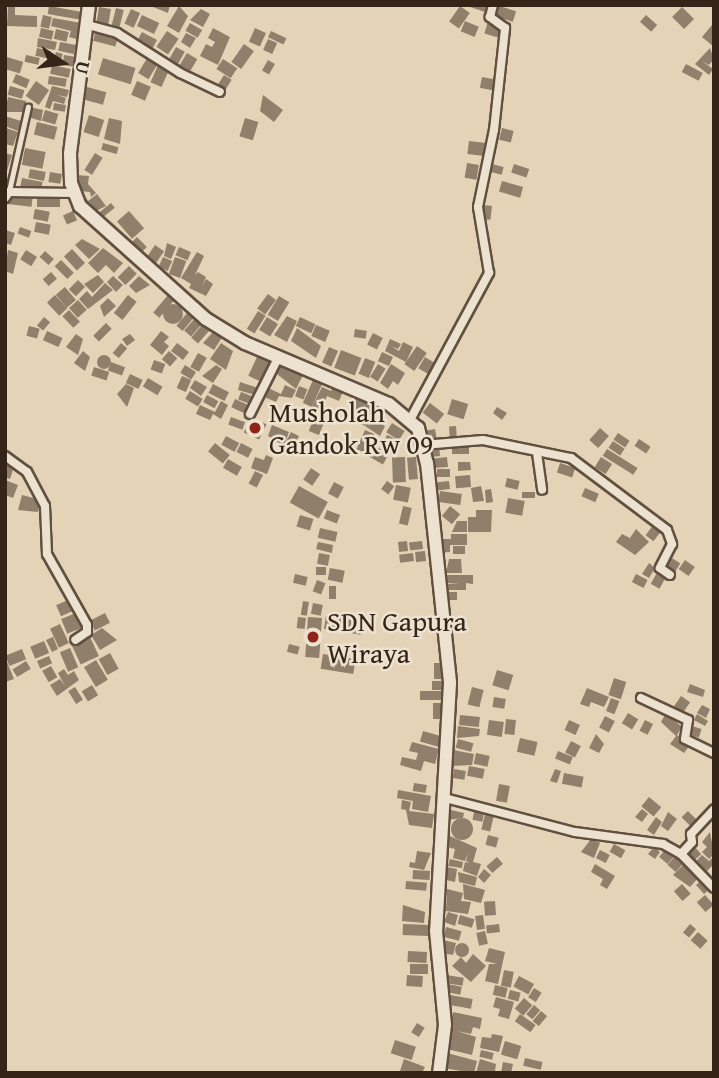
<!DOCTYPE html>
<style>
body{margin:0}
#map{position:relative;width:719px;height:1078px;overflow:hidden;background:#e4d3b6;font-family:"Gentium Book Plus",serif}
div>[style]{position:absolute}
.building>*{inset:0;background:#907f6a;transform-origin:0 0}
.round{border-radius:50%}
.roads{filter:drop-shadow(2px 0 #615040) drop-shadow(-2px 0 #615040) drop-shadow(0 2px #615040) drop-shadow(0 -2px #615040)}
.lane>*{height:4.5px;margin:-2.25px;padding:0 2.25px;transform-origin:2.25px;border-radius:2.25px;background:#ede2d0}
.street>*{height:8px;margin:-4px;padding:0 4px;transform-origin:4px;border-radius:4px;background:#ede2d0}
.secondary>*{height:12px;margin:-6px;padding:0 6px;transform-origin:6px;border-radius:6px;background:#ede2d0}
.dots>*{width:19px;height:19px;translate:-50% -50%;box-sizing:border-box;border:4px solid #ede2d0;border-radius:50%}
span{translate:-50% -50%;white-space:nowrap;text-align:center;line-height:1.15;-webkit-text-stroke:5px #ede2d0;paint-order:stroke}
.poi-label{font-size:28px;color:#352518}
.left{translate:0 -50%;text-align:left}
.frame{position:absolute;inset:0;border:7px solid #352518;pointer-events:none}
.north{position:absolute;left:28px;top:28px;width:70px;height:70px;-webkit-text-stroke:5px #ede2d0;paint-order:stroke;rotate:103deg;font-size:19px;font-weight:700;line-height:28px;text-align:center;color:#352518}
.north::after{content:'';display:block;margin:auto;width:24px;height:32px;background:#352518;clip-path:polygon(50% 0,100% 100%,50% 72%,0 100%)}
</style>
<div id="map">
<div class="building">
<i style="clip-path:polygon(148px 5px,170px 5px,168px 13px)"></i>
<i style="clip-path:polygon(464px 5px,487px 5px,485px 12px)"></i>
<i style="left:496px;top:5px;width:21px;height:11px;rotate:17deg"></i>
<i style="left:49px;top:6px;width:34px;height:8px;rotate:10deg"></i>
<i style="clip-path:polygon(179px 6px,188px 16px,179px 33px,167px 26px)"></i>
<i style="left:460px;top:6px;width:12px;height:19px;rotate:35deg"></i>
<i style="clip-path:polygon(8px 7px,15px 7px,15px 15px,37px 16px,37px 27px,7px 26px)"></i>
<i style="left:99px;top:7px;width:12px;height:18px;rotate:9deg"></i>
<i style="left:682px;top:7px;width:17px;height:14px;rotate:45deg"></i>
<i style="left:116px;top:8px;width:8px;height:22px;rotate:14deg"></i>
<i style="left:131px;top:9px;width:10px;height:16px;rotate:24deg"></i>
<i style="clip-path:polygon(201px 9px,210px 14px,203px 27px,190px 20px)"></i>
<i style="left:43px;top:15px;width:9px;height:12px;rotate:13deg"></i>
<i style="left:142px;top:15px;width:19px;height:12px;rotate:25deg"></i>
<i style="left:646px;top:15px;width:15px;height:9px;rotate:42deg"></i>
<i style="clip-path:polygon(53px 18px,81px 23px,77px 39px,69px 37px,71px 31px,51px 26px)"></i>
<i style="left:465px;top:21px;width:15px;height:11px;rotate:23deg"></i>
<i style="left:488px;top:21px;width:15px;height:13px;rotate:16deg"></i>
<i style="left:190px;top:23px;width:14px;height:9px;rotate:30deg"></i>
<i style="clip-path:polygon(712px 25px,714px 27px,714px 47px,702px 37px)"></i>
<i style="left:41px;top:28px;width:13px;height:9px;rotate:13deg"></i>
<i style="clip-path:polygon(213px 28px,230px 37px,218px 65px,200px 56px,206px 44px,212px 47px,215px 42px,208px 38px)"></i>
<i style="left:255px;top:28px;width:12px;height:15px;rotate:24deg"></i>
<i style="left:56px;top:29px;width:13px;height:10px;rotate:13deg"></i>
<i style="left:96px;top:30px;width:23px;height:11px;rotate:15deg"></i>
<i style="left:167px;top:31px;width:14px;height:19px;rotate:34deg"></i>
<i style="left:271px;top:31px;width:17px;height:7px;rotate:25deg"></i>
<i style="left:142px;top:32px;width:17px;height:10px;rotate:28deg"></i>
<i style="clip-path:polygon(186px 33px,196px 38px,190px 48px,181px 42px)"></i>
<i style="clip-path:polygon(38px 38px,57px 42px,55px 50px,37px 47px)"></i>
<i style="left:268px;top:39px;width:10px;height:12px;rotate:24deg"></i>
<i style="left:60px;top:42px;width:16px;height:9px;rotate:11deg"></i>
<i style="left:244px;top:44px;width:12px;height:22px;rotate:35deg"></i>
<i style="left:176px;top:47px;width:10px;height:17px;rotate:29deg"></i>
<i style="left:37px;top:48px;width:14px;height:8px;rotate:12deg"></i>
<i style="clip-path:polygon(710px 48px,714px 59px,709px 65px,702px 61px,713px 69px,709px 75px,695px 64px)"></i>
<i style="left:56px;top:52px;width:7px;height:11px;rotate:16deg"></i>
<i style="left:187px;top:53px;width:12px;height:19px;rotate:31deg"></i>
<i style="left:26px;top:55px;width:14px;height:7px;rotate:12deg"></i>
<i style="left:64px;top:55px;width:12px;height:10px;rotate:9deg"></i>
<i style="left:149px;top:55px;width:12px;height:21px;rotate:31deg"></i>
<i style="left:7px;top:57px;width:17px;height:12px;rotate:17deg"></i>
<i style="left:103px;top:58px;width:34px;height:17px;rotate:17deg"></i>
<i style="left:223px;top:59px;width:17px;height:12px;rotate:33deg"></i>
<i style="left:268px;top:60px;width:8px;height:12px;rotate:30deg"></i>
<i style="left:159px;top:63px;width:12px;height:21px;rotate:24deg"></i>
<i style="left:686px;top:64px;width:19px;height:9px;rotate:28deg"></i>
<i style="left:52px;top:65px;width:19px;height:9px;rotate:12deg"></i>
<i style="left:16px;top:74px;width:15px;height:9px;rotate:23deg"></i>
<i style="left:224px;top:75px;width:9px;height:14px;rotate:32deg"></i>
<i style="left:49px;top:76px;width:18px;height:8px;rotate:9deg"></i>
<i style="left:482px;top:77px;width:15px;height:11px;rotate:11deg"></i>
<i style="left:36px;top:81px;width:16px;height:18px;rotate:35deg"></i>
<i style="left:137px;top:81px;width:15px;height:15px;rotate:23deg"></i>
<i style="left:10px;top:86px;width:15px;height:9px;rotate:16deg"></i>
<i style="clip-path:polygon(52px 86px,69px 90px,67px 97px,57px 95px,66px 98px,64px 104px,53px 101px,50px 109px,45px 107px)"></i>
<i style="left:87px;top:87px;width:20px;height:13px;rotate:15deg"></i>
<i style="clip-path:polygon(263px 95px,283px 110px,274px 122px,260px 111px)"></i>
<i style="clip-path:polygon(8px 97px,26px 101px,23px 112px,5px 112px)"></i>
<i style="left:54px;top:103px;width:12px;height:7px;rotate:9deg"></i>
<i style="clip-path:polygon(30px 107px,43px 110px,41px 121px,28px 117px)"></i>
<i style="left:45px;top:110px;width:14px;height:11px;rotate:17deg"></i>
<i style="left:89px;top:115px;width:16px;height:18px;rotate:18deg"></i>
<i style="clip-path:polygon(5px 116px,21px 121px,18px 131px,5px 126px)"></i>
<i style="clip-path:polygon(109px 118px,122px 121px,120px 144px,104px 139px)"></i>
<i style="left:245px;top:118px;width:14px;height:19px;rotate:17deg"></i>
<i style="left:37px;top:122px;width:21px;height:13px;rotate:14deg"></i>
<i style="clip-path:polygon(6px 128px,18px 132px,13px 146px,5px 144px)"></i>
<i style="left:502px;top:128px;width:12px;height:12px;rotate:14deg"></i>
<i style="left:469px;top:141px;width:17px;height:13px;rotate:7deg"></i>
<i style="left:103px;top:143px;width:16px;height:7px;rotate:15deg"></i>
<i style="left:25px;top:148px;width:21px;height:17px;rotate:11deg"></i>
<i style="clip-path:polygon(5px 153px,12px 155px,7px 171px,5px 170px)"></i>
<i style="left:95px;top:153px;width:9px;height:20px;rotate:32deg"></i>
<i style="left:467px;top:163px;width:12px;height:15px;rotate:9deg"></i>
<i style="left:492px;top:164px;width:12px;height:8px;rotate:14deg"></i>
<i style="left:514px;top:164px;width:16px;height:9px;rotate:18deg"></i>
<i style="left:30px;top:169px;width:16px;height:9px;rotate:11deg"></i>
<i style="left:50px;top:172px;width:12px;height:10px;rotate:9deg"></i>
<i style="clip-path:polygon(76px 175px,89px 176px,88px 184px,96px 193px,91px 197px,90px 192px,80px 191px)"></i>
<i style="left:22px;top:178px;width:21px;height:9px;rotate:11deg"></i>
<i style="left:502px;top:181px;width:22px;height:11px;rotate:16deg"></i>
<i style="left:9px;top:193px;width:24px;height:11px;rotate:7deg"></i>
<i style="clip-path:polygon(97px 194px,106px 206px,90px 214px,80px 200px,85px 196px,88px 201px)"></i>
<i style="left:37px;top:196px;width:23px;height:11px"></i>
<i style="left:111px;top:203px;width:6px;height:18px;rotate:51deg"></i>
<i style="left:483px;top:205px;width:9px;height:14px;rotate:6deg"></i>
<i style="left:35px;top:209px;width:15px;height:10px;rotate:11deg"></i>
<i style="left:73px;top:211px;width:10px;height:11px;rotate:66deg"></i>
<i style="left:129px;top:211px;width:23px;height:16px;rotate:49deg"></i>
<i style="left:36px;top:222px;width:15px;height:10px;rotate:11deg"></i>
<i style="left:20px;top:227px;width:12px;height:7px;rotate:20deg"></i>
<i style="clip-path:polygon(5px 230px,15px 233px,11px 245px,5px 243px)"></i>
<i style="left:137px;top:237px;width:14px;height:11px;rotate:45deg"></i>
<i style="clip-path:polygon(82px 239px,100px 249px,89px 259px,75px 245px)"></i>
<i style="clip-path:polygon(167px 243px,176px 247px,171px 259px,164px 256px)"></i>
<i style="left:155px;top:245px;width:11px;height:15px;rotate:34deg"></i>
<i style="left:179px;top:247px;width:13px;height:9px;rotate:23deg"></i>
<i style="clip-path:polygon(103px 248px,123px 263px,114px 273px,106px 265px,98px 273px,88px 263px)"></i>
<i style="left:72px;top:249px;width:19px;height:11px;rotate:47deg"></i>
<i style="clip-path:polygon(8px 250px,18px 253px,13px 274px,5px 271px)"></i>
<i style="left:26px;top:250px;width:13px;height:11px;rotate:32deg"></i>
<i style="left:45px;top:251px;width:12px;height:8px;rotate:42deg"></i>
<i style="clip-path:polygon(197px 252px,204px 256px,195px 275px,198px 272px,206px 277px,202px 286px,206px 279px,213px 284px,206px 296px,189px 288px,191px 284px,181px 278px)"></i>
<i style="left:163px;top:257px;width:10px;height:11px;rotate:24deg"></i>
<i style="left:175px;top:257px;width:12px;height:18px;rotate:20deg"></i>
<i style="left:61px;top:260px;width:18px;height:9px;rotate:45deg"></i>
<i style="left:129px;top:266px;width:11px;height:16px;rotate:45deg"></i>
<i style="left:51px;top:272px;width:9px;height:11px;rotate:49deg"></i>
<i style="clip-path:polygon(98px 275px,104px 282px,93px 293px,84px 284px)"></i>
<i style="clip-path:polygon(113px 276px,123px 285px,116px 292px,107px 282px)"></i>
<i style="clip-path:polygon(139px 276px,150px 285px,136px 293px,129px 286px)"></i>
<i style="left:78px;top:280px;width:10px;height:13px;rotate:45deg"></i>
<i style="clip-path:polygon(105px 283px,113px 290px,88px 309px,79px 299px,87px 291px,92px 297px)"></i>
<i style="left:65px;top:287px;width:17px;height:12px;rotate:50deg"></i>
<i style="left:268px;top:294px;width:10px;height:18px;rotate:37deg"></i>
<i style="left:55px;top:295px;width:18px;height:11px;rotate:47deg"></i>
<i style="left:128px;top:295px;width:11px;height:23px;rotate:38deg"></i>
<i style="left:168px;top:295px;width:8px;height:23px;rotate:40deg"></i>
<i style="left:279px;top:296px;width:12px;height:22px;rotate:31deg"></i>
<i style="clip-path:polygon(108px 298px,116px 306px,104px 317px,100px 306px)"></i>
<i style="left:78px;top:300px;width:13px;height:12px;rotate:48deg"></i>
<i class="round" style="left:163px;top:304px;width:20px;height:20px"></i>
<i style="left:69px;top:310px;width:16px;height:9px;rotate:47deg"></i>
<i style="left:258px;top:311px;width:9px;height:21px;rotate:32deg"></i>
<i style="left:188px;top:312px;width:8px;height:18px;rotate:40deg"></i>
<i style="clip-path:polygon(287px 316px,297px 321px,287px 342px,274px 335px)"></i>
<i style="left:44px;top:317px;width:8px;height:11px;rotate:40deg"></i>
<i style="left:196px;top:317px;width:9px;height:18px;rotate:41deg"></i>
<i style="left:267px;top:317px;width:13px;height:15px;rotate:32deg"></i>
<i style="left:300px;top:317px;width:17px;height:10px;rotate:25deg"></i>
<i style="left:106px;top:323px;width:8px;height:18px;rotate:45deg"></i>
<i style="left:203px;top:324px;width:9px;height:18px;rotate:41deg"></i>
<i style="left:316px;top:325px;width:15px;height:12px;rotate:23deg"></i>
<i style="left:29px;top:326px;width:11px;height:10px;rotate:15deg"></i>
<i style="clip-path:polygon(297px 328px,321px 346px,316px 358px,291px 341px)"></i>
<i style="left:355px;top:329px;width:12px;height:8px;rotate:9deg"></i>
<i style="left:47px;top:331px;width:17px;height:10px;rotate:24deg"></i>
<i style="clip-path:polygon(161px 331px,169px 337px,164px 342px,169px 346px,162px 355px,150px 345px)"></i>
<i style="clip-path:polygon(214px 331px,223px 336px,214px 350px,203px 343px)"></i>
<i style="left:373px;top:333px;width:11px;height:13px;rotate:27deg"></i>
<i style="clip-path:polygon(76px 334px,83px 339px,78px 355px,66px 347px)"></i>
<i style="clip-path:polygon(130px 334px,135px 340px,127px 346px,122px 339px)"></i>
<i style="clip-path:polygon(390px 339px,401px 344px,398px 349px,391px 346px,399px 351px,403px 342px,413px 347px,406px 362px,385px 351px)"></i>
<i style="left:121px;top:343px;width:8px;height:13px;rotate:40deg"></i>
<i style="left:177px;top:343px;width:15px;height:10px;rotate:37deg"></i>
<i style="clip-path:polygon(221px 343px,233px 351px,226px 370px,210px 359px)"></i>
<i style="left:417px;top:346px;width:12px;height:22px;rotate:35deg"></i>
<i style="left:329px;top:347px;width:10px;height:17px;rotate:24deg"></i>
<i style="left:341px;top:350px;width:22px;height:19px;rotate:21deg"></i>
<i style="clip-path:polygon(83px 351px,90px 357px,85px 371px,74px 363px)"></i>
<i style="left:169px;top:351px;width:11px;height:11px;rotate:41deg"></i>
<i style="left:382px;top:352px;width:12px;height:10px;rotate:24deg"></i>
<i style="left:198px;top:353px;width:10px;height:16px;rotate:29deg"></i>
<i class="round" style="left:97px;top:355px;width:14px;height:14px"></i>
<i style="left:258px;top:355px;width:17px;height:23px;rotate:25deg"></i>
<i style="left:425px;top:357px;width:12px;height:13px;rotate:31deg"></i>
<i style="left:365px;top:358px;width:11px;height:17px;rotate:22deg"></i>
<i style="left:154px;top:360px;width:12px;height:10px;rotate:20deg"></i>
<i style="clip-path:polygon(278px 361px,303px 375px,296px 389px,273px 371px)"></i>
<i style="left:111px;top:362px;width:15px;height:9px;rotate:20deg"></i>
<i style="left:378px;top:364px;width:9px;height:15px;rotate:32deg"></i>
<i style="clip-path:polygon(391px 364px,405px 373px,398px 385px,393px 381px,388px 389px,380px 383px)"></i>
<i style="left:185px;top:365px;width:13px;height:9px;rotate:32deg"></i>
<i style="clip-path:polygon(216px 365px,222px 369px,213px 383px,202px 376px)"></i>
<i style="left:94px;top:367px;width:16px;height:9px;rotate:18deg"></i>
<i style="left:130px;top:374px;width:14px;height:10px;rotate:25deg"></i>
<i style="left:182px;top:376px;width:10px;height:13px;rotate:24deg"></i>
<i style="left:148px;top:378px;width:17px;height:10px;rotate:31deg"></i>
<i style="clip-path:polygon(195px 380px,207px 387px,201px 396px,190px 388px)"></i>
<i style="left:313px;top:380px;width:10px;height:25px;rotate:24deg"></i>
<i style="clip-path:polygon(240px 382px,258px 388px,255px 395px,238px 390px)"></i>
<i style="clip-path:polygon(126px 384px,134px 388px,127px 407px,117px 394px)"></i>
<i style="left:213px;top:384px;width:18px;height:10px;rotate:27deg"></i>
<i style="clip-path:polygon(285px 385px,296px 390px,292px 398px,279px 396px,276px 402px,262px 396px,266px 387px,281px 394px)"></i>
<i style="clip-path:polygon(334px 385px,344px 389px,339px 401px,327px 396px,321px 411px,312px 407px,322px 387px,331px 391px)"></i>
<i style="left:299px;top:386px;width:9px;height:11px;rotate:21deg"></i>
<i style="left:190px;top:391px;width:15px;height:9px;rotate:32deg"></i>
<i style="left:241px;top:392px;width:14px;height:8px;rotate:21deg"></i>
<i style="left:207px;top:395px;width:13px;height:8px;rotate:29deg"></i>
<i style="clip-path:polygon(355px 396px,380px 409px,374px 420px,385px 426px,380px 436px,353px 418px,356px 413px,349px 410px)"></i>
<i style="left:235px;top:399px;width:17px;height:9px;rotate:24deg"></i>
<i style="left:452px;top:399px;width:17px;height:16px;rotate:17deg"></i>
<i style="clip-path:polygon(221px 401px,228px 405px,221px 419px,213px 414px,210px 420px,196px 414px,200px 405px,215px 412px)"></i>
<i style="left:430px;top:403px;width:18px;height:12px;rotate:38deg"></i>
<i style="clip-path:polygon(497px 407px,507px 413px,502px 420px,493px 413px)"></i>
<i style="left:231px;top:417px;width:15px;height:8px;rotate:20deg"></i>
<i style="left:251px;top:417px;width:17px;height:17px;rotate:25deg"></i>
<i style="left:314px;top:418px;width:11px;height:14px;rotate:22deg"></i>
<i style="left:392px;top:423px;width:15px;height:11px;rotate:32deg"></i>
<i style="clip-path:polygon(272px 425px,289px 432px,284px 446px,268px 436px)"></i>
<i style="left:456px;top:426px;width:13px;height:7px;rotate:86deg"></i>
<i style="left:600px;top:428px;width:12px;height:16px;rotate:42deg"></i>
<i style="left:435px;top:429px;width:11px;height:11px;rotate:80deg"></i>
<i style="left:365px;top:430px;width:10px;height:21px;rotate:24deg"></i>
<i style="left:291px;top:432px;width:9px;height:15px;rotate:27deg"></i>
<i style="left:618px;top:433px;width:14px;height:8px;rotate:34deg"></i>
<i style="left:387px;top:435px;width:10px;height:11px;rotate:24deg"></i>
<i style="left:226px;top:436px;width:15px;height:10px;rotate:28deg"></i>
<i class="round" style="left:343.5px;top:437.5px;width:11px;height:11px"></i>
<i style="left:639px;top:439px;width:14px;height:8px;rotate:34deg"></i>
<i style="left:613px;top:441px;width:14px;height:8px;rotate:34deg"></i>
<i style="left:215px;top:443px;width:19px;height:11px;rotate:39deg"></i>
<i style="left:241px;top:443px;width:13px;height:10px;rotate:27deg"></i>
<i style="left:469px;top:444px;width:10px;height:17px;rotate:90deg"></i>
<i style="left:375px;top:446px;width:16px;height:12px;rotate:30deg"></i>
<i style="left:439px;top:446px;width:10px;height:10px;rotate:84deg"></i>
<i style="left:607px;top:449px;width:36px;height:8px;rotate:32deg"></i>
<i style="clip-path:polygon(266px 455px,273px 458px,267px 474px,251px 468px,255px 457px,264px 460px)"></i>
<i style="left:405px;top:457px;width:25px;height:13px;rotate:88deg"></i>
<i style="left:416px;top:457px;width:22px;height:9px;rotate:85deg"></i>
<i style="clip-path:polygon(447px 457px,448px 467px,432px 468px,430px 459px)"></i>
<i style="left:601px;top:457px;width:13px;height:12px;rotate:32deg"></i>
<i style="left:228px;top:459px;width:16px;height:10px;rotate:30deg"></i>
<i style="clip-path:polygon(5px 460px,15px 463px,10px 479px,5px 477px)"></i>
<i style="clip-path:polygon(458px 462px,470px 462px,471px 470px,458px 471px)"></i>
<i style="left:560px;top:463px;width:16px;height:10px;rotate:18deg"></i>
<i style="left:311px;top:468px;width:11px;height:14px;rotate:34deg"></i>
<i style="left:450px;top:469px;width:8px;height:13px;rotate:90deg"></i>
<i style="left:255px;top:471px;width:9px;height:14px;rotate:27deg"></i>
<i style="left:470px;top:475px;width:12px;height:15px;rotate:85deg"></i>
<i style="left:507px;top:478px;width:13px;height:9px;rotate:13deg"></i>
<i style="clip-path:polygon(5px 480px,18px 485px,13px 498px,5px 495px)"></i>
<i style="left:387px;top:481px;width:9px;height:10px;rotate:36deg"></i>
<i style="left:449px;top:481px;width:8px;height:13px;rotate:83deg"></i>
<i style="left:334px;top:482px;width:11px;height:13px;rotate:27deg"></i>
<i style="left:396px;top:485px;width:15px;height:15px;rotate:11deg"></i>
<i style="left:299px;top:486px;width:33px;height:19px;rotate:29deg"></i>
<i style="clip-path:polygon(481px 486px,484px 501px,473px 502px,471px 488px)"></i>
<i style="left:585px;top:488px;width:15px;height:9px;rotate:23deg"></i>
<i style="clip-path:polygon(491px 489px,493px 502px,486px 503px,485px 490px)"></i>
<i style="left:440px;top:491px;width:22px;height:11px;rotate:8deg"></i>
<i style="left:522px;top:492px;width:13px;height:6px"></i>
<i style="clip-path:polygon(22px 495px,41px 500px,38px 512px,18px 510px)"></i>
<i style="left:508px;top:498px;width:17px;height:15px;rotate:10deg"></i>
<i style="left:403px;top:506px;width:9px;height:18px;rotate:13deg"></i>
<i style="left:450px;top:506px;width:13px;height:13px;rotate:39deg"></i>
<i style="left:327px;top:510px;width:14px;height:9px;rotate:21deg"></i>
<i style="clip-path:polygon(476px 510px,492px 510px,491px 532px,468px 532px,468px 517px,476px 517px)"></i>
<i style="left:300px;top:515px;width:14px;height:12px;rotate:17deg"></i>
<i style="clip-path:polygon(457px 521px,467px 521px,467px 532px,452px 532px)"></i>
<i style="left:654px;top:524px;width:10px;height:14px;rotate:37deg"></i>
<i style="left:320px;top:528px;width:18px;height:10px;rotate:13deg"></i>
<i style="clip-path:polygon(636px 529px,649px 542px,635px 555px,616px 542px,622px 534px,630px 538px)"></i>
<i style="clip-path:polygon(451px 534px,467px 534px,467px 545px,450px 545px,450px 552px,438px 553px,438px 539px,451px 539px)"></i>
<i style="left:407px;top:541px;width:10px;height:9px;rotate:84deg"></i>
<i style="left:422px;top:541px;width:8px;height:13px;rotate:83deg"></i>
<i style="clip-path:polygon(318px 542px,333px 545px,332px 553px,316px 549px)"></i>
<i style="left:453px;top:546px;width:12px;height:8px"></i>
<i style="left:425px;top:551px;width:10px;height:10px;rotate:84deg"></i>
<i style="left:319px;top:553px;width:11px;height:11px;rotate:10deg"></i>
<i style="left:413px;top:553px;width:8px;height:14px;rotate:83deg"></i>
<i style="left:670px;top:557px;width:12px;height:9px;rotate:31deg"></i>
<i style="clip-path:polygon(449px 559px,461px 559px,462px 573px,446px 573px)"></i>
<i style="left:685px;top:560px;width:12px;height:11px;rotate:35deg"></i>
<i style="clip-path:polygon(649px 563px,655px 568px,649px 578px,642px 574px)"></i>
<i style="left:316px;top:567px;width:10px;height:8px"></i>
<i style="left:330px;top:568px;width:15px;height:12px;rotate:11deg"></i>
<i style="left:659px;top:569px;width:10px;height:17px;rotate:29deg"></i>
<i style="left:295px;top:574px;width:13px;height:9px;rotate:13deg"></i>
<i style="left:636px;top:574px;width:13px;height:9px;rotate:27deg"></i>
<i style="clip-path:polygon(443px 575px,473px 575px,473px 584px,466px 583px,466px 590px,446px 590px,446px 584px,460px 583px,443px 583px)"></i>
<i style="left:317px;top:580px;width:9px;height:12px;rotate:21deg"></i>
<i style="left:329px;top:586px;width:7px;height:13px"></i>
<i style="left:446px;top:592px;width:11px;height:8px"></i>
<i style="left:68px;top:600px;width:12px;height:13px;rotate:66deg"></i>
<i style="left:303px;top:601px;width:6px;height:14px;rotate:9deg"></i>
<i style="left:313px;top:603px;width:10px;height:11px;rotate:11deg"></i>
<i style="left:76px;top:613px;width:16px;height:16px;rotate:68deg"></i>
<i style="left:105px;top:613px;width:11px;height:17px;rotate:63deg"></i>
<i style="left:326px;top:616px;width:37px;height:13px;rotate:9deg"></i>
<i style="left:298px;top:617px;width:8px;height:11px;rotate:7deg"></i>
<i style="left:308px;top:617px;width:14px;height:40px;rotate:4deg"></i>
<i style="left:60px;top:624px;width:21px;height:11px;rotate:65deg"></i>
<i style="clip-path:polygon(102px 628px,117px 640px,100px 650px,91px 635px)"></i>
<i style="clip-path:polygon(53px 637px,58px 649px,52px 652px,46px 640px)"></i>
<i style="left:90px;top:637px;width:21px;height:20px;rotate:65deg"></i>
<i style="left:44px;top:641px;width:13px;height:15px;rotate:67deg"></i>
<i style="left:289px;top:644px;width:11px;height:8px;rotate:15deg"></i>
<i style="left:70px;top:648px;width:21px;height:11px;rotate:67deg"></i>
<i style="left:22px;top:649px;width:11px;height:18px;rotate:68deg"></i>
<i style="left:110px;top:653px;width:18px;height:13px;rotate:61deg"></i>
<i style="left:323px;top:654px;width:33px;height:15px;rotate:9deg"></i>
<i style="left:49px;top:656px;width:8px;height:13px;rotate:67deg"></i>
<i style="clip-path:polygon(5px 657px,14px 679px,5px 682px)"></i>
<i style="left:96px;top:660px;width:23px;height:14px;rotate:59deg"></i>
<i style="left:26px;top:661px;width:9px;height:16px;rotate:58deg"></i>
<i style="left:434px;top:663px;width:9px;height:16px"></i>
<i style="left:51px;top:666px;width:13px;height:10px;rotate:61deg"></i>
<i style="clip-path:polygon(64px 669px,68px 675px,74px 671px,79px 680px,57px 696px,50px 685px,60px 679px,65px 686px,58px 673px)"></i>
<i style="left:497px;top:670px;width:17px;height:16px;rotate:17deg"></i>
<i style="left:614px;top:678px;width:13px;height:18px;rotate:18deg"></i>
<i style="left:432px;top:681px;width:11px;height:9px"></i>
<i style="clip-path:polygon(690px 684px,705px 690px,703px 697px,687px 692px)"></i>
<i style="left:92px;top:685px;width:12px;height:12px;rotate:59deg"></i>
<i style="left:75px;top:687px;width:15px;height:8px;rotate:58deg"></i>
<i style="left:472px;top:687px;width:12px;height:18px;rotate:14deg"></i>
<i style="clip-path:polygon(587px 688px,609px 697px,604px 707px,591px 702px,589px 707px,580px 704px)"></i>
<i style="left:420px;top:691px;width:24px;height:9px"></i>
<i style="left:681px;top:696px;width:11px;height:15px;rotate:34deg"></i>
<i style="left:494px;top:697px;width:12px;height:10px;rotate:9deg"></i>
<i style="left:611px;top:698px;width:9px;height:14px;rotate:21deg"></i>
<i style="left:433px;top:703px;width:9px;height:16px"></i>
<i style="clip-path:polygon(702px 705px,710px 709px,706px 718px,697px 713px)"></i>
<i style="left:628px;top:713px;width:12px;height:12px;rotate:31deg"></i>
<i style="clip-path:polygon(666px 713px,682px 727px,677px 735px,690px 745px,684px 753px,670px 744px,676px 736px,661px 722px)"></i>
<i style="clip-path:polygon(697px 714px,708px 721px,705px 726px,694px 720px)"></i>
<i style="left:460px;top:715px;width:20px;height:10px;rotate:6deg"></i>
<i style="left:605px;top:716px;width:11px;height:13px;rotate:27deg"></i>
<i style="left:506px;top:719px;width:10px;height:15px;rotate:6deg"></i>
<i style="left:489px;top:720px;width:15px;height:15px;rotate:8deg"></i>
<i style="left:569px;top:720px;width:12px;height:11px;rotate:24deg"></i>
<i style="left:645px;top:720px;width:9px;height:12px;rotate:27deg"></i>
<i style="clip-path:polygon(458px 726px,480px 729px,479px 736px,457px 738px)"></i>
<i style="left:692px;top:726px;width:10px;height:9px;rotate:17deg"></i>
<i style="left:423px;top:731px;width:19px;height:11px;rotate:16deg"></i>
<i style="clip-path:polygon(596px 734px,604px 744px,599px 753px,589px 748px)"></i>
<i style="left:520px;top:738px;width:18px;height:14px;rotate:13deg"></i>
<i style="left:458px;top:739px;width:16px;height:9px;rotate:15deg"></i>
<i style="left:571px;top:741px;width:11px;height:13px;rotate:27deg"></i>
<i style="clip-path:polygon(412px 742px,439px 749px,435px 764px,424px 761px,421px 771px,400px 765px,402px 757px,416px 760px,418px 753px,409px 751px)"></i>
<i style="clip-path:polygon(453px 750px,474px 754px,472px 765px,450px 766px)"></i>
<i style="left:558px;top:751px;width:16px;height:8px;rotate:22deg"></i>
<i style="left:476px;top:753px;width:14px;height:11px;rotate:12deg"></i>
<i style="left:469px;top:766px;width:16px;height:10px;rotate:11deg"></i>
<i style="left:454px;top:769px;width:12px;height:9px;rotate:9deg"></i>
<i style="clip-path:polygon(555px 769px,561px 771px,557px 783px,550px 781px)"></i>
<i style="left:564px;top:773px;width:20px;height:11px;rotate:11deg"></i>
<i style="left:414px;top:783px;width:13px;height:8px;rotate:9deg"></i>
<i style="left:499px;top:784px;width:11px;height:17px;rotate:10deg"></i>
<i style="clip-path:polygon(398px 790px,431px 796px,428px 812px,412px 809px,413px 801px,397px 798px)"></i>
<i style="left:649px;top:797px;width:16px;height:12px;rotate:40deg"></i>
<i style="clip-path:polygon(402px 800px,411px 802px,409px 811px,434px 814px,432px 828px,409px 825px,406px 810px,401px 809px)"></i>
<i style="left:475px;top:807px;width:10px;height:13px;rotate:11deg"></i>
<i style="clip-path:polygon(447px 809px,464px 813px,463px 818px,447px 820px)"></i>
<i style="clip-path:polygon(642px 809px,648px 814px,642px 822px,635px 817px)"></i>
<i style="left:688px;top:811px;width:14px;height:9px;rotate:45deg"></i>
<i style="clip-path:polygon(668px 812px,677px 819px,668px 831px,661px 826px)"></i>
<i style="left:485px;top:814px;width:9px;height:16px;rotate:13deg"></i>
<i style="clip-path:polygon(656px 817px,662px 822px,654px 835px,647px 830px)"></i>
<i class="round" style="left:451px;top:818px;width:22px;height:22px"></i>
<i style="clip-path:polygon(710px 832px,714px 854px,709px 859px,702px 852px,707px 847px,702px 842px)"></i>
<i style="left:488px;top:835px;width:11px;height:10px;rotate:15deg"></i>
<i style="clip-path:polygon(450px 836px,477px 848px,473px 862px,481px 864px,477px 876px,463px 871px,465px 862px,470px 863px,466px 861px,468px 853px,465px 861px,453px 858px,455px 849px,447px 847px)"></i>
<i style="clip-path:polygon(591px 839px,600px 843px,594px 858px,581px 852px)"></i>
<i style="left:614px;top:844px;width:13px;height:9px;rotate:29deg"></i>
<i style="left:694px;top:846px;width:11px;height:13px;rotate:49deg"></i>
<i style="clip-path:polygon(654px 847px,660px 852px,655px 859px,648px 854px)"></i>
<i style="left:600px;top:850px;width:11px;height:9px;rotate:27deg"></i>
<i style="left:665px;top:850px;width:11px;height:9px;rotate:41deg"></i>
<i style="clip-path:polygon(417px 851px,431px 853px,424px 870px,409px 867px,410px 862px,415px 863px)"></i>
<i style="left:676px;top:855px;width:11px;height:13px;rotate:41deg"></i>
<i style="clip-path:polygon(702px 855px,709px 861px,714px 856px,714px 864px,704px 874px,693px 864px)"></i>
<i style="left:497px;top:857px;width:9px;height:14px;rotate:49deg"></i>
<i style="clip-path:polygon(450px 859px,463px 862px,462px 868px,448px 866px)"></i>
<i style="clip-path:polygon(685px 863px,699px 877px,690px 887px,673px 875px)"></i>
<i style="clip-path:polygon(595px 864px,615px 876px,607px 889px,600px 885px,603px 879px,591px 872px)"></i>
<i style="clip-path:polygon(447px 867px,457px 869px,455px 882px,446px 880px)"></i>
<i style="clip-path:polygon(484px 869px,491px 875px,484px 883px,478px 877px)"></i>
<i style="left:413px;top:870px;width:17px;height:9px;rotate:3deg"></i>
<i style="clip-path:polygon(458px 872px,477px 877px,475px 886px,459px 882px)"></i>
<i style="clip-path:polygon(702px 880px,711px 888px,704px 894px,696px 885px)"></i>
<i style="left:406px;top:881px;width:21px;height:8px;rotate:5deg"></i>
<i style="clip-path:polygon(463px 884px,485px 890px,481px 903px,464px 899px)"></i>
<i style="left:682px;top:884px;width:13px;height:11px;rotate:48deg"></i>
<i style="clip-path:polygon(447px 889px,463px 893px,461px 901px,471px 902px,468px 914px,446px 911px)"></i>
<i style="left:705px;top:895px;width:13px;height:11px;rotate:48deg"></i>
<i style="left:495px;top:901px;width:14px;height:11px;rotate:86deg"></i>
<i style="clip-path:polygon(403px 905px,425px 912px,424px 923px,402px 921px)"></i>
<i style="clip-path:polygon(448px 912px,458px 915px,455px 926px,444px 922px)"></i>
<i style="left:460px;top:915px;width:15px;height:9px;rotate:16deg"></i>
<i style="left:483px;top:915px;width:14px;height:8px;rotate:82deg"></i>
<i style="left:403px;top:924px;width:26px;height:11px;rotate:2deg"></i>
<i style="left:499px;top:924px;width:8px;height:13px;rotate:83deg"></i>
<i style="left:690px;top:924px;width:8px;height:11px;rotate:40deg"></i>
<i style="left:446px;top:927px;width:16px;height:10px;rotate:15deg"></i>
<i style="left:485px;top:931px;width:13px;height:9px;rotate:77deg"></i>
<i style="left:698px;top:932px;width:13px;height:11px;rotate:42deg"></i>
<i style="clip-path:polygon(443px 940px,456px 943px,453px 955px,443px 953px)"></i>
<i class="round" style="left:455px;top:943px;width:14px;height:14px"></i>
<i style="clip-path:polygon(489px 948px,505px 952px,498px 984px,485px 981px,489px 964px,497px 964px,485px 961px)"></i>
<i style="left:408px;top:951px;width:19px;height:11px;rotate:3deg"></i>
<i style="clip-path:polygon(473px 954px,486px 966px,471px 982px,452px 966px,461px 957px,466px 963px)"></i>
<i style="left:410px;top:964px;width:18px;height:10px"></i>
<i style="left:504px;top:970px;width:10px;height:16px;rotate:11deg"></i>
<i style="left:407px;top:975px;width:16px;height:11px;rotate:4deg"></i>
<i style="left:446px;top:975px;width:18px;height:8px;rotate:9deg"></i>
<i style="left:519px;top:976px;width:17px;height:12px;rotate:28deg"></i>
<i style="left:447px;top:984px;width:15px;height:8px;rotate:11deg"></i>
<i style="left:495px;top:985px;width:13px;height:10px;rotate:13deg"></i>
<i style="left:534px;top:988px;width:9px;height:11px;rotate:32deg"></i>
<i style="left:510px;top:990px;width:11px;height:9px;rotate:15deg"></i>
<i style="left:450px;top:995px;width:23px;height:10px;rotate:10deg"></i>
<i style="clip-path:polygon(496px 997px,514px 1002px,509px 1019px,498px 1016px,500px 1009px,493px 1007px)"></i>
<i style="left:524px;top:998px;width:11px;height:14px;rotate:41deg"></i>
<i style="left:534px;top:1005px;width:8px;height:12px;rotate:40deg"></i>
<i style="left:541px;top:1011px;width:8px;height:13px;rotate:40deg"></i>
<i style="clip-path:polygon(453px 1012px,482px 1018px,480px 1029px,473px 1027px,471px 1034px,457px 1031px,476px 1037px,472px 1055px,447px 1049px)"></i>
<i style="left:520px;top:1014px;width:19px;height:9px;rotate:35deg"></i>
<i style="left:417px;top:1023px;width:9px;height:11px;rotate:32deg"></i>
<i style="clip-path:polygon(492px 1034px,503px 1036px,499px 1052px,480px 1048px,482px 1037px,491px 1038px)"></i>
<i style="left:395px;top:1040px;width:22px;height:14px;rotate:18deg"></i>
<i style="left:505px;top:1041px;width:17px;height:14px;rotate:17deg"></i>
<i style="left:481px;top:1050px;width:13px;height:7px;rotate:13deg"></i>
<i style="clip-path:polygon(447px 1053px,477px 1061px,474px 1073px,443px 1068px)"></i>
<i style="left:525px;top:1058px;width:18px;height:8px;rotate:13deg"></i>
<i style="clip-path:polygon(404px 1059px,425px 1067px,422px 1073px,400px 1071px)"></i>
<i style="clip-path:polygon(480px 1059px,496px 1064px,495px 1071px,476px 1073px)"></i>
<i style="clip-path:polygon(503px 1062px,513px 1064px,511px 1073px,501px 1073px)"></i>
</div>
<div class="roads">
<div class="lane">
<i style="left:9px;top:191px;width:86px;rotate:-77.3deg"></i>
</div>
<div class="street">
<i style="left:88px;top:25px;width:30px;rotate:15deg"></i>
<i style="left:117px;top:33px;width:75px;rotate:32.4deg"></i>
<i style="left:180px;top:73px;width:44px;rotate:25.4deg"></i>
<i style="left:5px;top:198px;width:7px;rotate:-56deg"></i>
<i style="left:9px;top:192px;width:64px;rotate:0.9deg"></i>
<i style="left:250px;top:414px;width:65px;rotate:-63.4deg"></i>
<i style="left:411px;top:418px;width:165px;rotate:-61.7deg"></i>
<i style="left:489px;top:273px;width:67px;rotate:-99.5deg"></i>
<i style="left:478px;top:207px;width:79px;rotate:-78.3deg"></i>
<i style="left:494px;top:130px;width:103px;rotate:-83.8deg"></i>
<i style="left:505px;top:28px;width:19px;rotate:-144deg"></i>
<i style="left:490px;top:17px;width:12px;rotate:-76deg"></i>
<i style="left:423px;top:445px;width:60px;rotate:-4.8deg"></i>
<i style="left:483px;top:440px;width:90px;rotate:11.6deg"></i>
<i style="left:571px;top:458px;width:120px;rotate:36.9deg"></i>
<i style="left:667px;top:530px;width:15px;rotate:70deg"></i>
<i style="left:672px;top:544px;width:27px;rotate:117deg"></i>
<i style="left:660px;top:568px;width:12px;rotate:35deg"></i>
<i style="left:537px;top:453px;width:37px;rotate:82deg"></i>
<i style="left:5px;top:456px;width:27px;rotate:36deg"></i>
<i style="left:27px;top:472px;width:38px;rotate:62deg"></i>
<i style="left:45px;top:506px;width:48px;rotate:87.6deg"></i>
<i style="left:47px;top:554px;width:81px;rotate:60.6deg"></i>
<i style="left:87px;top:625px;width:7px;rotate:90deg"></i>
<i style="left:87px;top:632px;width:14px;rotate:146deg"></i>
<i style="left:641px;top:698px;width:52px;rotate:25.1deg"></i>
<i style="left:688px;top:720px;width:19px;rotate:99deg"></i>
<i style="left:685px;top:739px;width:32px;rotate:26deg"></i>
<i style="left:445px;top:798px;width:134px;rotate:14.7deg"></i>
<i style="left:575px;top:832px;width:89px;rotate:7.8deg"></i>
<i style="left:663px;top:844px;width:21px;rotate:29deg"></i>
<i style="left:681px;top:854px;width:47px;rotate:45.9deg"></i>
<i style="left:681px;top:854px;width:16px;rotate:-47deg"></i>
<i style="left:692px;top:842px;width:8px;rotate:-97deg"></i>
<i style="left:691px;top:834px;width:34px;rotate:-47deg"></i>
</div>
<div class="secondary">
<i style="left:89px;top:5px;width:150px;rotate:97.3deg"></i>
<i style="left:70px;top:154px;width:29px;rotate:88deg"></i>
<i style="left:71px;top:183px;width:25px;rotate:69deg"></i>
<i style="left:80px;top:206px;width:169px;rotate:41.9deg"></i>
<i style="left:206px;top:319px;width:46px;rotate:31.6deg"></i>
<i style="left:245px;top:343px;width:156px;rotate:23deg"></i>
<i style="left:389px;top:404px;width:38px;rotate:40deg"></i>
<i style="left:418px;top:428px;width:36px;rotate:76deg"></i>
<i style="left:427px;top:463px;width:221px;rotate:84deg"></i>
<i style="left:450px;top:683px;width:248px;rotate:93.2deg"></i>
<i style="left:436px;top:931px;width:94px;rotate:84.5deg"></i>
<i style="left:445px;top:1025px;width:48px;rotate:97.1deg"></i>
</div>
</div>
<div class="dots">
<i style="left:255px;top:428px;background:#8f2418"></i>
<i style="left:313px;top:637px;background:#8f2418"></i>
</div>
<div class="poi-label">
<span class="left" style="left:269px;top:428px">Musholah<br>Gandok Rw 09</span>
<span class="left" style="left:327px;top:637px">SDN Gapura<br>Wiraya</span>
</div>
<div class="frame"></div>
<div class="north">U</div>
</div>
